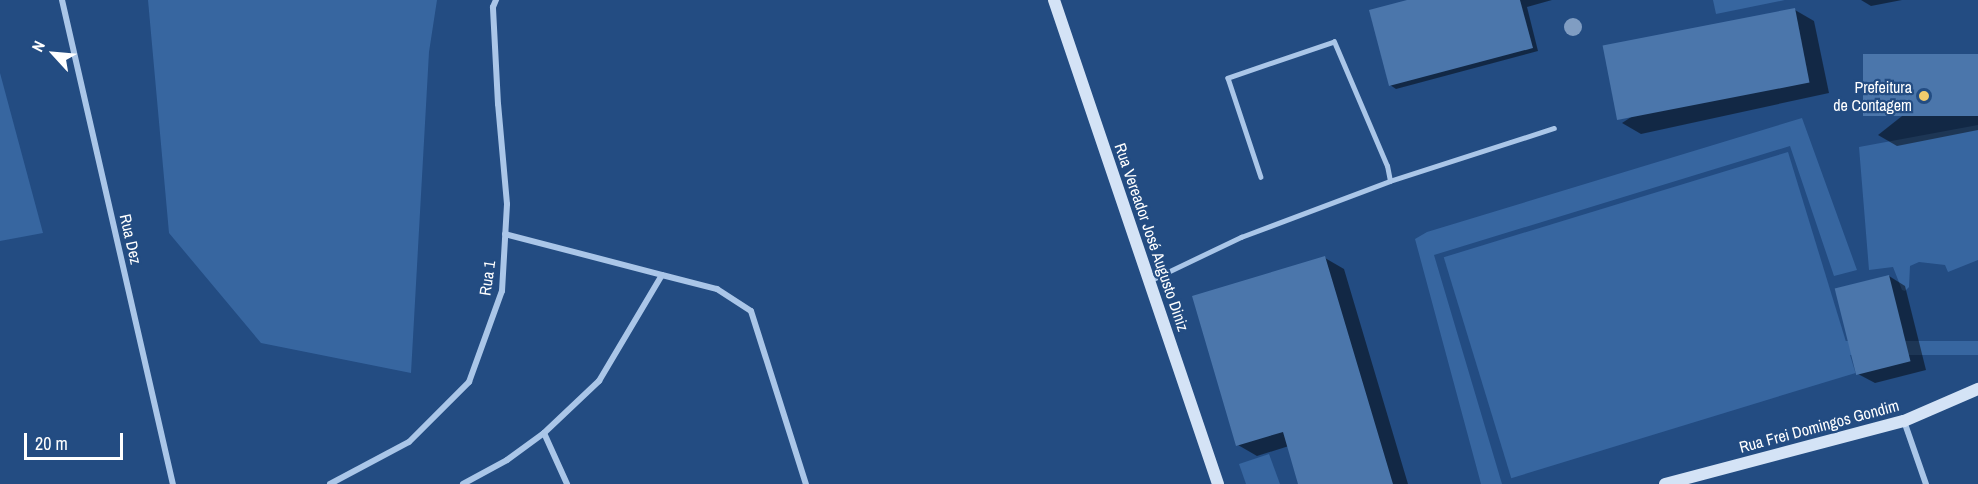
<!DOCTYPE html>
<meta charset="utf-8">
<style>
body{margin:0}
#map{position:relative;width:1978px;height:484px;overflow:hidden;background:#234c82;font-family:"Archivo Narrow",sans-serif}
div>[style]{position:absolute}
.green>*{inset:0;background:#3766a0;transform-origin:0 0}
.shadow>*{inset:0;background:#0007}
.building>*{inset:0;background:#4b76ab;transform-origin:0 0}
.lane>*{height:4.5px;margin:-2.25px;padding:0 2.25px;transform-origin:2.25px;border-radius:2.25px;background:#aac6e8}
.street>*{height:6px;margin:-3px;padding:0 3px;transform-origin:3px;border-radius:3px;background:#aac6e8}
.secondary>*{height:12px;margin:-6px;padding:0 6px;transform-origin:6px;border-radius:6px;background:#d4e3f6}
.trees>*{width:18px;height:18px;margin:-9px;border-radius:50%;background:#809dc2}
.dots>*{width:16px;height:16px;translate:-50% -50%;box-sizing:border-box;border:3px solid #234c82;border-radius:50%}
span{translate:-50% -50%;white-space:nowrap;text-align:center;line-height:1.15;-webkit-text-stroke:4.5px #234c82;paint-order:stroke}
.poi-label{font-size:16px;color:#fff}
.right{translate:-100% -50%;text-align:right}
.street-label{font-size:16px;color:#fff}
.north{position:absolute;left:24px;top:24px;width:60px;height:60px;-webkit-text-stroke:4px #234c82;paint-order:stroke;rotate:296deg;font-size:16px;font-weight:700;line-height:24px;text-align:center;color:#fff}
.north::after{content:'';display:block;margin:auto;width:21px;height:27px;background:#fff;clip-path:polygon(50% 0,100% 100%,50% 72%,0 100%)}
.scale{position:absolute;left:24px;top:433px;width:99px;height:27px;box-sizing:border-box;border:3px solid #fff;border-top:0;padding-left:8px;font-size:18px;line-height:21px;white-space:nowrap;color:#fff;-webkit-text-stroke:4px #234c82;paint-order:stroke}
</style>
<div id="map">
<div class="green">
<i style="clip-path:polygon(148px 0,437px 0,429px 52px,411px 373px,261px 343px,169px 233px)"></i>
<i style="clip-path:polygon(1713px 0,1785px 0,1716px 14px)"></i>
<i style="clip-path:polygon(0 73px,43px 233px,0 241px)"></i>
<i style="clip-path:polygon(1802px 118px,1857px 270px,1834px 276px,1790px 146px,1434px 255px,1502px 484px,1481px 484px,1415px 239px,1427px 232px)"></i>
<i style="clip-path:polygon(1978px 125px,1978px 260px,1948px 272px,1945px 265px,1919px 262px,1910px 266px,1909px 287px,1905px 291px,1902px 290px,1893px 267px,1869px 270px,1859px 147px)"></i>
<i style="left:1788px;top:152px;width:231px;height:360px;rotate:73deg"></i>
<i style="left:1978px;top:341px;width:14px;height:448px;rotate:90deg"></i>
<i style="clip-path:polygon(1269px 454px,1280px 484px,1246px 484px,1239px 464px)"></i>
</div>
<div class="shadow">
<i style="clip-path:polygon(1413px 0,1552px 0,1527px 7px,1538px 51px,1396px 89px,1390px 85px)"></i>
<i style="clip-path:polygon(1861px 0,1902px 0,1871px 6px)"></i>
<i style="clip-path:polygon(1795px 10px,1814px 21px,1829px 93px,1641px 134px,1622px 123px)"></i>
<i style="clip-path:polygon(1978px 56px,1978px 130px,1897px 146px,1878px 135px)"></i>
<i style="clip-path:polygon(1325px 258px,1344px 269px,1408px 484px,1300px 484px,1289px 446px,1257px 456px,1238px 445px)"></i>
<i style="clip-path:polygon(1889px 276px,1905px 286px,1926px 370px,1875px 383px,1858px 374px)"></i>
</div>
<div class="building">
<i style="clip-path:polygon(1407px 0,1520px 0,1533px 48px,1389px 86px,1369px 10px)"></i>
<i style="left:1795px;top:8px;width:76px;height:196px;rotate:79deg"></i>
<i style="left:1978px;top:54px;width:62px;height:115px;rotate:90deg"></i>
<i style="clip-path:polygon(1325px 256px,1393px 484px,1298px 484px,1283px 432px,1236px 446px,1192px 296px)"></i>
<i style="left:1889px;top:275px;width:89px;height:56px;rotate:76deg"></i>
</div>
<div class="lane">
<i style="left:1390px;top:181px;width:172px;rotate:-17.9deg"></i>
<i style="left:1149px;top:281px;width:102px;rotate:-25.6deg"></i>
<i style="left:1241px;top:237px;width:159px;rotate:-20.6deg"></i>
<i style="left:1390px;top:181px;width:15px;rotate:-101deg"></i>
<i style="left:1387px;top:166px;width:135px;rotate:-113.1deg"></i>
<i style="left:1334px;top:42px;width:112px;rotate:161.2deg"></i>
<i style="left:1228px;top:78px;width:104px;rotate:71.6deg"></i>
</div>
<div class="street">
<i style="left:62px;top:0;width:497px;rotate:77.1deg"></i>
<i style="left:505px;top:234px;width:162px;rotate:14.6deg"></i>
<i style="left:1904px;top:421px;width:67px;rotate:70.8deg"></i>
<i style="left:544px;top:433px;width:56px;rotate:65.7deg"></i>
<i style="left:330px;top:484px;width:89px;rotate:-28deg"></i>
<i style="left:409px;top:442px;width:85px;rotate:-45deg"></i>
<i style="left:469px;top:382px;width:97px;rotate:-70.1deg"></i>
<i style="left:502px;top:291px;width:87px;rotate:-86.7deg"></i>
<i style="left:507px;top:204px;width:100px;rotate:-95.1deg"></i>
<i style="left:498px;top:104px;width:97px;rotate:-93deg"></i>
<i style="left:493px;top:7px;width:8px;rotate:-67deg"></i>
<i style="left:463px;top:484px;width:50px;rotate:-28.6deg"></i>
<i style="left:507px;top:460px;width:46px;rotate:-36.1deg"></i>
<i style="left:544px;top:433px;width:76px;rotate:-43.4deg"></i>
<i style="left:599px;top:381px;width:123px;rotate:-59.3deg"></i>
<i style="left:662px;top:275px;width:57px;rotate:14.3deg"></i>
<i style="left:717px;top:289px;width:40px;rotate:32.9deg"></i>
<i style="left:751px;top:311px;width:182px;rotate:72.4deg"></i>
</div>
<div class="secondary">
<i style="left:1054px;top:0;width:511px;rotate:71.28deg"></i>
<i style="left:1665px;top:484px;width:247px;rotate:-14.8deg"></i>
<i style="left:1904px;top:421px;width:81px;rotate:-23.4deg"></i>
</div>
<div class="trees">
<i style="left:1573px;top:27px"></i>
</div>
<div class="dots">
<i style="left:1924px;top:96px;background:#f3cc6c"></i>
</div>
<div class="poi-label">
<span class="right" style="left:1912px;top:96px">Prefeitura<br>de Contagem</span>
</div>
<div class="street-label">
<span style="left:1152px;top:237px;rotate:71deg">Rua Vereador José Augusto Diniz</span>
<span style="left:131px;top:239px;rotate:77deg">Rua Dez</span>
<span style="left:487px;top:278px;rotate:-82deg">Rua 1</span>
<span style="left:1819px;top:426px;rotate:-15deg">Rua Frei Domingos Gondim</span>
</div>
<div class="north">N</div>
<div class="scale">20 m</div>
</div>
